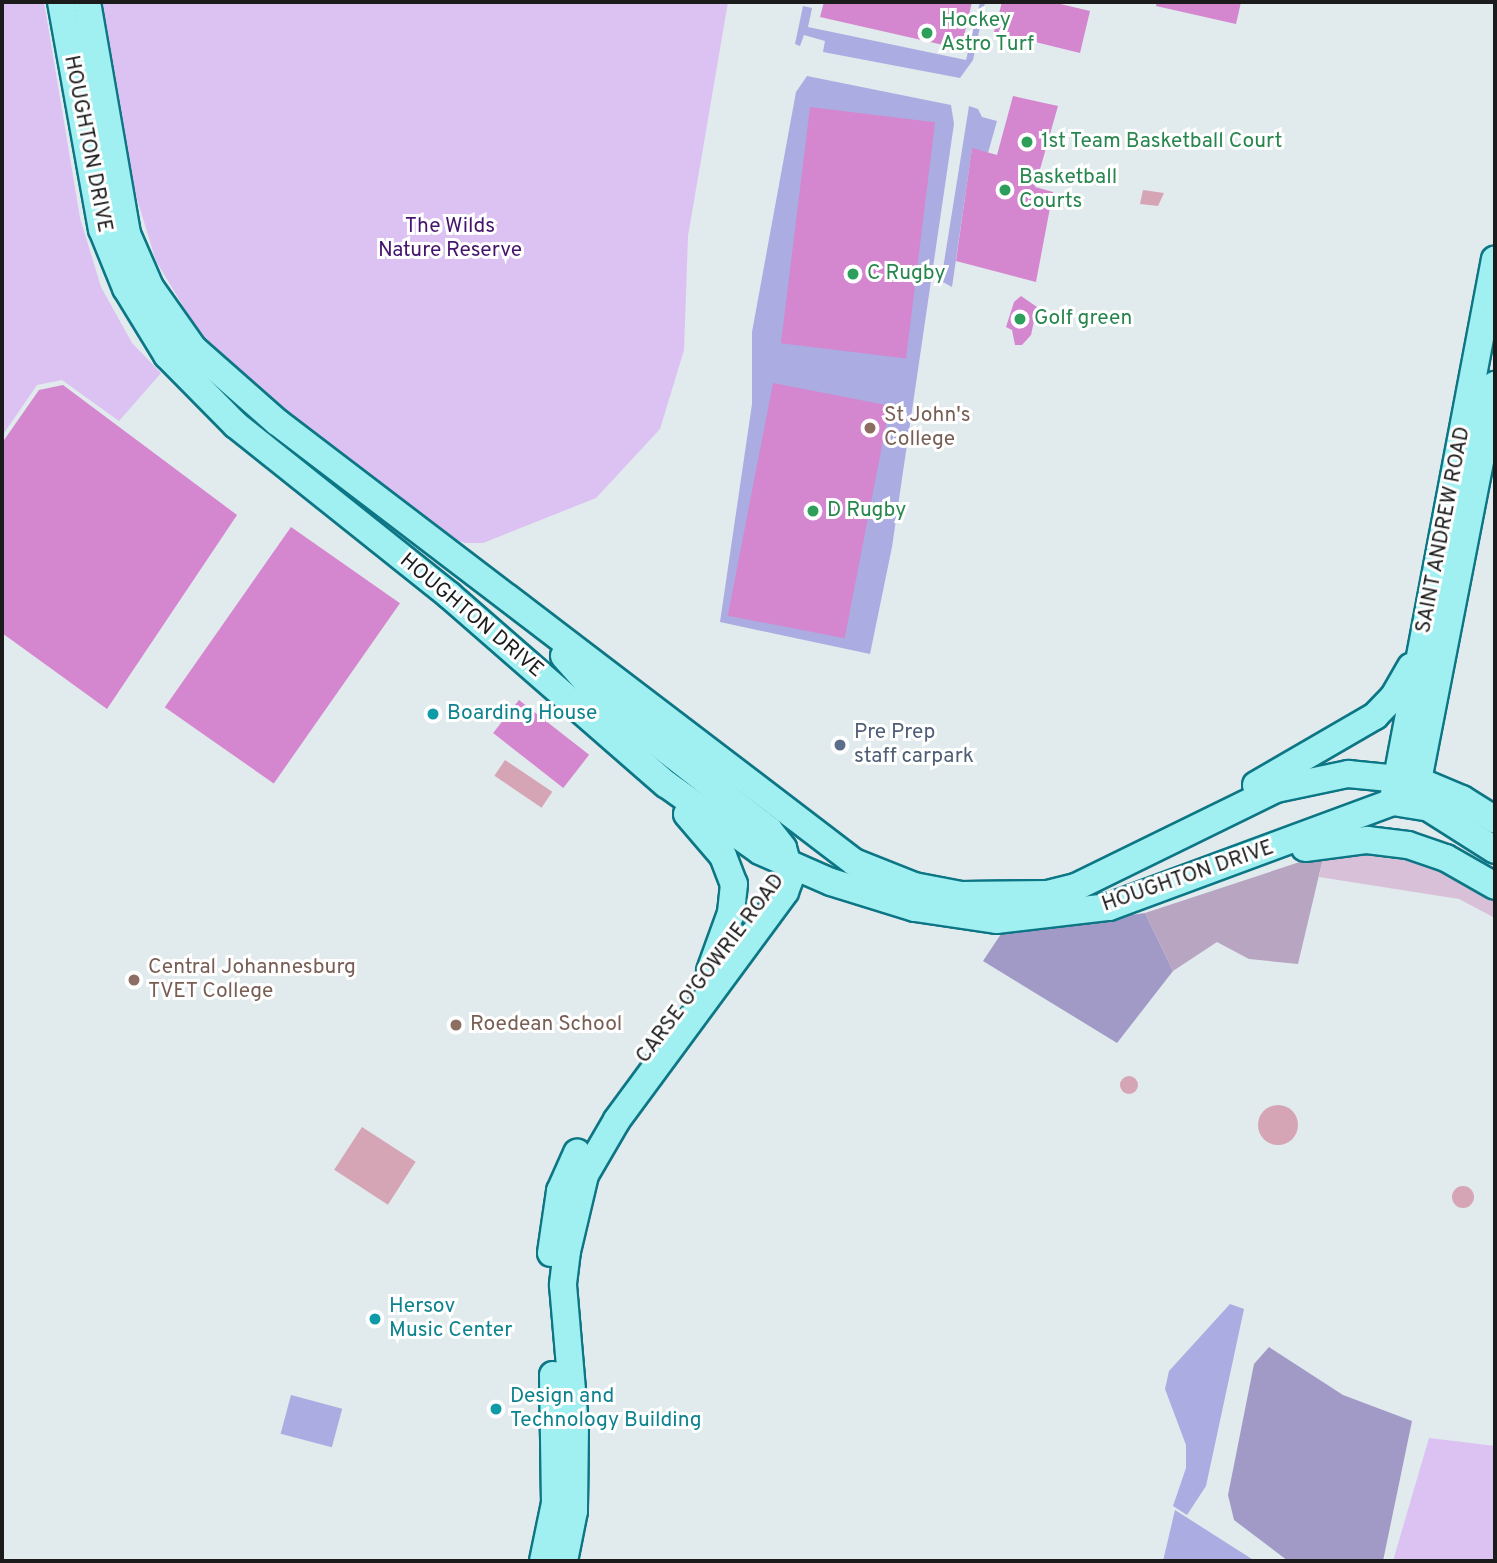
<!DOCTYPE html>
<style>
body{margin:0}
#map{position:relative;width:1497px;height:1563px;overflow:hidden;background:#e1eaec;font-family:Overpass,sans-serif}
div>[style]{position:absolute}
.grass>*{inset:0;background:#abade2;transform-origin:0 0}
.forest>*{inset:0;background:#a19ac7}
.wetland>*{inset:0;background:#d8c0d8}
.cemetery>*{inset:0;background:#b7a5c2}
.park>*{inset:0;background:#dcc1f3}
.pitch>*{inset:0;background:#d486cf;transform-origin:0 0}
.water>*{inset:0;background:#d6a5b5;transform-origin:0 0}
.round{border-radius:50%}
.roads{filter:drop-shadow(2px 0 #0d7685) drop-shadow(-2px 0 #0d7685) drop-shadow(0 2px #0d7685) drop-shadow(0 -2px #0d7685)}
.major>*{height:26px;margin:-13px;padding:0 13px;transform-origin:13px;border-radius:13px;background:#a0f0f2}
.dots>*{width:19px;height:19px;translate:-50% -50%;box-sizing:border-box;border:4px solid #fff;border-radius:50%}
span{translate:-50% -50%;white-space:nowrap;text-align:center;line-height:1.15;-webkit-text-stroke:6px #fff;paint-order:stroke}
.leisure-label{font-size:21px;color:#27864d}
.left{translate:0 -50%;text-align:left}
.street-label{font-size:21px;color:#1b1b1b}
.park-label{font-size:21px;color:#45156d}
.education-label{font-size:21px;color:#785e54}
.culture-label{font-size:21px;color:#0d838f}
.service-label{font-size:21px;color:#4e5e75}
.frame{position:absolute;inset:0;border:4px solid #1b1b1b;pointer-events:none}
</style>
<div id="map">
<div class="grass">
<i style="clip-path:polygon(980px 2px,985px 3px,973px 60px,960px 78px,823px 52px,825px 41px,804px 35px,800px 46px,795px 44px,803px 6px,812px 8px,808px 27px,966px 60px)"></i>
<i style="clip-path:polygon(807px 76px,951px 105px,954px 124px,892px 547px,870px 654px,720px 622px,752px 404px,752px 332px,796px 92px)"></i>
<i style="clip-path:polygon(969px 106px,978px 109px,982px 117px,997px 121px,988px 153px,972px 149px,952px 287px,941px 281px)"></i>
<i style="clip-path:polygon(1230px 1304px,1244px 1309px,1206px 1486px,1187px 1515px,1173px 1506px,1186px 1468px,1186px 1445px,1165px 1389px,1169px 1371px)"></i>
<i style="left:291px;top:1395px;width:53px;height:40px;rotate:15deg"></i>
<i style="clip-path:polygon(1175px 1510px,1255px 1561px,1163px 1561px)"></i>
</div>
<div class="forest">
<i style="clip-path:polygon(1145px 913px,1173px 971px,1117px 1043px,983px 961px,1001px 934px)"></i>
<i style="clip-path:polygon(1269px 1347px,1343px 1395px,1412px 1421px,1383px 1561px,1288px 1561px,1234px 1520px,1228px 1495px,1254px 1364px)"></i>
</div>
<div class="wetland">
<i style="clip-path:polygon(1324px 854px,1400px 854px,1486px 893px,1495px 901px,1495px 918px,1459px 899px,1319px 877px)"></i>
</div>
<div class="cemetery">
<i style="clip-path:polygon(1324px 854px,1298px 964px,1249px 959px,1217px 942px,1173px 971px,1145px 913px)"></i>
</div>
<div class="park">
<i style="clip-path:polygon(2px 2px,44px 2px,80px 218px,101px 287px,132px 343px,161px 373px,119px 421px,62px 380px,37px 385px,2px 436px)"></i>
<i style="clip-path:polygon(100px 2px,728px 2px,688px 236px,684px 350px,660px 429px,596px 498px,483px 543px,465px 543px,447px 536px,269px 400px,206px 344px,156px 261px,134px 189px)"></i>
<i style="clip-path:polygon(1429px 1438px,1495px 1446px,1495px 1561px,1393px 1561px)"></i>
</div>
<div class="pitch">
<i style="clip-path:polygon(824px 2px,972px 2px,961px 49px,820px 17px)"></i>
<i style="clip-path:polygon(1002px 2px,1052px 2px,1090px 11px,1080px 53px,994px 32px)"></i>
<i style="clip-path:polygon(1157px 2px,1241px 2px,1236px 24px,1156px 6px)"></i>
<i style="clip-path:polygon(1013px 96px,1058px 106px,1035px 187px,1053px 192px,1036px 282px,956px 261px,972px 148px,997px 155px)"></i>
<i style="left:810px;top:107px;width:126px;height:238px;rotate:7deg"></i>
<i style="clip-path:polygon(1021px 296px,1037px 307px,1031px 335px,1022px 345px,1015px 345px,1012px 330px,1006px 327px,1014px 302px)"></i>
<i style="left:773px;top:383px;width:119px;height:237px;rotate:11deg"></i>
<i style="clip-path:polygon(63px 385px,237px 515px,107px 709px,2px 633px,2px 443px,39px 390px)"></i>
<i style="left:291px;top:527px;width:133px;height:220px;rotate:35deg"></i>
<i style="left:519px;top:700px;width:89px;height:42px;rotate:38deg"></i>
</div>
<div class="water">
<i style="clip-path:polygon(1143px 190px,1164px 193px,1158px 206px,1140px 204px)"></i>
<i style="left:505px;top:760px;width:57px;height:19px;rotate:34deg"></i>
<i class="round" style="left:1120px;top:1076px;width:18px;height:18px"></i>
<i class="round" style="left:1258px;top:1105px;width:40px;height:40px"></i>
<i style="left:362px;top:1127px;width:64px;height:51px;rotate:33deg"></i>
<i class="round" style="left:1452px;top:1186px;width:22px;height:22px"></i>
</div>
<div class="roads">
<div class="major">
<i style="left:61px;top:2px;width:231px;rotate:79.8deg"></i>
<i style="left:102px;top:229px;width:64px;rotate:67.9deg"></i>
<i style="left:126px;top:288px;width:79px;rotate:58.5deg"></i>
<i style="left:167px;top:355px;width:98px;rotate:45.4deg"></i>
<i style="left:236px;top:425px;width:273px;rotate:38.6deg"></i>
<i style="left:449px;top:595px;width:288px;rotate:41.1deg"></i>
<i style="left:666px;top:784px;width:115px;rotate:35.5deg"></i>
<i style="left:760px;top:851px;width:77px;rotate:23.6deg"></i>
<i style="left:831px;top:882px;width:88px;rotate:17.2deg"></i>
<i style="left:915px;top:908px;width:82px;rotate:8.4deg"></i>
<i style="left:996px;top:920px;width:114px;rotate:-6.6deg"></i>
<i style="left:1109px;top:907px;width:303px;rotate:-20.3deg"></i>
<i style="left:1393px;top:802px;width:36px;rotate:9deg"></i>
<i style="left:1429px;top:808px;width:78px;rotate:32.5deg"></i>
<i style="left:87px;top:2px;width:235px;rotate:80.2deg"></i>
<i style="left:127px;top:234px;width:58px;rotate:66.5deg"></i>
<i style="left:150px;top:287px;width:75px;rotate:54.8deg"></i>
<i style="left:193px;top:348px;width:112px;rotate:41.4deg"></i>
<i style="left:277px;top:422px;width:726px;rotate:37.33deg"></i>
<i style="left:854px;top:862px;width:65px;rotate:21.8deg"></i>
<i style="left:914px;top:886px;width:48px;rotate:10.8deg"></i>
<i style="left:961px;top:895px;width:86px;rotate:-0.7deg"></i>
<i style="left:1047px;top:894px;width:30px;rotate:-14deg"></i>
<i style="left:1076px;top:887px;width:223px;rotate:-26.1deg"></i>
<i style="left:1276px;top:789px;width:74px;rotate:-11.8deg"></i>
<i style="left:1348px;top:774px;width:71px;rotate:5.6deg"></i>
<i style="left:1419px;top:781px;width:47px;rotate:22.7deg"></i>
<i style="left:1462px;top:799px;width:39px;rotate:32deg"></i>
<i style="left:564px;top:656px;width:63px;rotate:48.2deg"></i>
<i style="left:606px;top:703px;width:207px;rotate:37.9deg"></i>
<i style="left:769px;top:830px;width:23px;rotate:52deg"></i>
<i style="left:783px;top:848px;width:29px;rotate:74deg"></i>
<i style="left:791px;top:876px;width:17px;rotate:111deg"></i>
<i style="left:785px;top:892px;width:283px;rotate:126.4deg"></i>
<i style="left:617px;top:1120px;width:64px;rotate:120.2deg"></i>
<i style="left:585px;top:1175px;width:78px;rotate:103.3deg"></i>
<i style="left:567px;top:1251px;width:34px;rotate:97deg"></i>
<i style="left:563px;top:1285px;width:142px;rotate:85.1deg"></i>
<i style="left:575px;top:1426px;width:85px;rotate:90.7deg"></i>
<i style="left:574px;top:1511px;width:51px;rotate:101.3deg"></i>
<i style="left:1256px;top:785px;width:138px;rotate:-30.1deg"></i>
<i style="left:1375px;top:716px;width:28px;rotate:-46deg"></i>
<i style="left:1394px;top:696px;width:34px;rotate:-60deg"></i>
<i style="left:1394px;top:794px;width:544px;rotate:-79.31deg"></i>
<i style="left:1415px;top:796px;width:419px;rotate:-79deg"></i>
<i style="left:687px;top:814px;width:55px;rotate:49.4deg"></i>
<i style="left:723px;top:856px;width:30px;rotate:69deg"></i>
<i style="left:734px;top:884px;width:29px;rotate:96deg"></i>
<i style="left:731px;top:913px;width:62px;rotate:109.9deg"></i>
<i style="left:1305px;top:848px;width:63px;rotate:-7.4deg"></i>
<i style="left:1367px;top:840px;width:41px;rotate:7deg"></i>
<i style="left:1408px;top:845px;width:40px;rotate:18.9deg"></i>
<i style="left:1446px;top:858px;width:56px;rotate:29.7deg"></i>
<i style="left:551px;top:1253px;width:63px;rotate:-81.7deg"></i>
<i style="left:560px;top:1191px;width:42px;rotate:-65.9deg"></i>
<i style="left:543px;top:1561px;width:59px;rotate:-78.3deg"></i>
<i style="left:555px;top:1503px;width:128px;rotate:-90.9deg"></i>
</div>
</div>
<div class="dots">
<i style="left:927px;top:33px;background:#2e9e5b"></i>
<i style="left:1027px;top:142px;background:#2e9e5b"></i>
<i style="left:1005px;top:190px;background:#2e9e5b"></i>
<i style="left:853px;top:274px;background:#2e9e5b"></i>
<i style="left:1020px;top:319px;background:#2e9e5b"></i>
<i style="left:870px;top:428px;background:#8d6e63"></i>
<i style="left:813px;top:511px;background:#2e9e5b"></i>
<i style="left:433px;top:714px;background:#0f9aa8"></i>
<i style="left:840px;top:745px;background:#5c6f8a"></i>
<i style="left:134px;top:980px;background:#8d6e63"></i>
<i style="left:456px;top:1025px;background:#8d6e63"></i>
<i style="left:375px;top:1319px;background:#0f9aa8"></i>
<i style="left:496px;top:1409px;background:#0f9aa8"></i>
</div>
<div class="leisure-label">
<span class="left" style="left:941px;top:33px">Hockey<br>Astro Turf</span>
<span class="left" style="left:1041px;top:142px">1st Team Basketball Court</span>
<span class="left" style="left:1019px;top:190px">Basketball<br>Courts</span>
<span class="left" style="left:867px;top:274px">C Rugby</span>
<span class="left" style="left:1034px;top:319px">Golf green</span>
<span class="left" style="left:827px;top:511px">D Rugby</span>
</div>
<div class="street-label">
<span style="left:87px;top:144px;rotate:79deg">HOUGHTON DRIVE</span>
<span style="left:1444px;top:530px;rotate:-79deg">SAINT ANDREW ROAD</span>
<span style="left:471px;top:616px;rotate:40deg">HOUGHTON DRIVE</span>
<span style="left:1188px;top:877px;rotate:-19deg">HOUGHTON DRIVE</span>
<span style="left:711px;top:969px;rotate:-53deg">CARSE O'GOWRIE ROAD</span>
</div>
<div class="park-label">
<span style="left:450px;top:239px">The Wilds<br>Nature Reserve</span>
</div>
<div class="education-label">
<span class="left" style="left:884px;top:428px">St John's<br>College</span>
<span class="left" style="left:148px;top:980px">Central Johannesburg<br>TVET College</span>
<span class="left" style="left:470px;top:1025px">Roedean School</span>
</div>
<div class="culture-label">
<span class="left" style="left:447px;top:714px">Boarding House</span>
<span class="left" style="left:389px;top:1319px">Hersov<br>Music Center</span>
<span class="left" style="left:510px;top:1409px">Design and<br>Technology Building</span>
</div>
<div class="service-label">
<span class="left" style="left:854px;top:745px">Pre Prep<br>staff carpark</span>
</div>
<div class="frame"></div>
</div>
